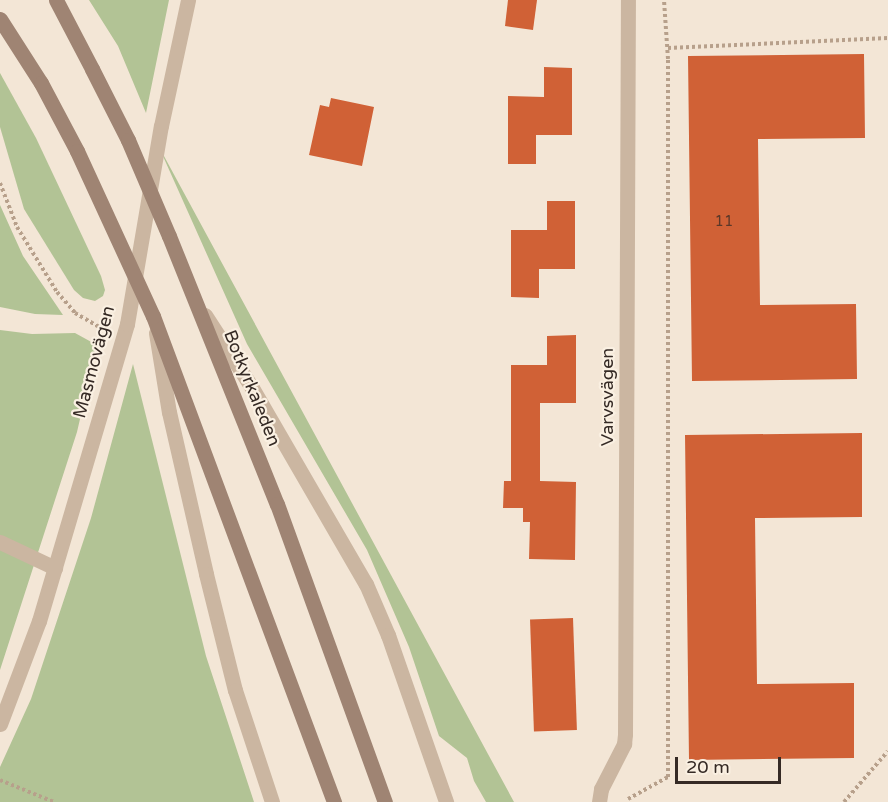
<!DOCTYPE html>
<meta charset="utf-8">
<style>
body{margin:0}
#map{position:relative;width:888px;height:802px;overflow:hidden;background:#f3e6d6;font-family:"Varela Round",sans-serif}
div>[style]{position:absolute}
.green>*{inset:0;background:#b2c395}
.building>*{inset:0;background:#d06136;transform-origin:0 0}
.path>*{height:4px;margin-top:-2px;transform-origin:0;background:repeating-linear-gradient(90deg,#b7a08b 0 3px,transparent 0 6px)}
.service>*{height:15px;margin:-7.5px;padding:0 7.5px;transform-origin:7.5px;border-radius:7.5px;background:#cbb6a1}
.minor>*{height:15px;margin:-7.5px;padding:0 7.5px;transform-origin:7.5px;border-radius:7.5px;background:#cbb6a1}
.secondary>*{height:15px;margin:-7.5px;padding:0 7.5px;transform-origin:7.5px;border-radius:7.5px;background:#9f8473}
.secondary-bridge>*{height:15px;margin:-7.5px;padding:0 7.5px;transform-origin:7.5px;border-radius:7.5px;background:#9f8473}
span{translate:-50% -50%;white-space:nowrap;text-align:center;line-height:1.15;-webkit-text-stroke:4.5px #faf0e2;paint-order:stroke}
.number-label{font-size:15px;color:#5c3829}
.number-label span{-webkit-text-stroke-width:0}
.street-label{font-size:18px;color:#352a25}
.scale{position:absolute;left:675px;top:757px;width:106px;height:27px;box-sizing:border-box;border:3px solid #352a25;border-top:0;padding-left:8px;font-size:18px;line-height:21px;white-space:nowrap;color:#352a25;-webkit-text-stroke:4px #faf0e2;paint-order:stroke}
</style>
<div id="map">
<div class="green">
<i style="clip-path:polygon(89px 0,169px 0,146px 113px,118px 46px)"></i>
<i style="clip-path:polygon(0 73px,36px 138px,101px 276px,105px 290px,103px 296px,95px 301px,83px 298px,74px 290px,24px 209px,0 127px)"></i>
<i style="clip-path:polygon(158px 145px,514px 802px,486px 802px,474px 781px,467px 758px,439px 736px,409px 647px,367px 550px,247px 344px)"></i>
<i style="clip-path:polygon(0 205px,23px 256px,63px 315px,35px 314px,0 307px)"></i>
<i style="clip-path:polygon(0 330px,32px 334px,75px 333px,95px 344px,95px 354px,77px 432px,0 670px)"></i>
<i style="clip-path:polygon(133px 364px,206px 656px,254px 802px,0 802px,0 767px,31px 699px,91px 518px)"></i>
</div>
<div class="building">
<i style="clip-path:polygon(508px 0,537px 0,533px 30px,505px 26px)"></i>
<i style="clip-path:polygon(864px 54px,865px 138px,758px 139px,760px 305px,856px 304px,857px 379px,692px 381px,688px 56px)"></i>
<i style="clip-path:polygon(544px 67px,572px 68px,572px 135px,536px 135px,536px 164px,508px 164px,508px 96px,544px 97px)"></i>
<i style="clip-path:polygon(331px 98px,374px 107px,362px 166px,309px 155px,320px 105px,329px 107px)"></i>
<i style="clip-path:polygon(547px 201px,575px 201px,575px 269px,539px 269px,539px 298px,511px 297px,511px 230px,547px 230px)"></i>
<i style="clip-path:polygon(576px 335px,576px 403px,540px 403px,540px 481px,576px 482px,575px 560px,529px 559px,530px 522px,523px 522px,523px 508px,503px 508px,504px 481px,511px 481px,511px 365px,547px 365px,547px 336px)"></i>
<i style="clip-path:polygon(862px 433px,862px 517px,755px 518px,757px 684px,854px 683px,854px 758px,689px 760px,685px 435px)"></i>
<i style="left:573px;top:618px;width:112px;height:43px;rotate:88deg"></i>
</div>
<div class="path">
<i style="left:668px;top:48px;width:220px;rotate:-2.6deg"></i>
<i style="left:0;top:183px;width:47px;rotate:68.9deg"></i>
<i style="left:17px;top:227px;width:76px;rotate:58.4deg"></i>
<i style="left:57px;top:292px;width:28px;rotate:49deg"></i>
<i style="left:75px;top:313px;width:28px;rotate:30deg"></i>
<i style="left:0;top:780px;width:58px;rotate:22.2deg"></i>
<i style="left:628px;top:799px;width:46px;rotate:-28.8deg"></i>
<i style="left:668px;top:777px;width:718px;rotate:-90deg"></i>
<i style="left:668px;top:59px;width:59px;rotate:-93.9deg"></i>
<i style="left:844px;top:802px;width:67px;rotate:-49.2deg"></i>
</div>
<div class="service">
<i style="left:205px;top:315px;width:85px;rotate:57.1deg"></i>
<i style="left:251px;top:386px;width:229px;rotate:59.9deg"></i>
<i style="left:366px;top:584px;width:56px;rotate:66.7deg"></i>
<i style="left:388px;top:635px;width:177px;rotate:70.8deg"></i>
<i style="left:156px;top:333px;width:80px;rotate:80.7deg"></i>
<i style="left:169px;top:412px;width:166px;rotate:77.1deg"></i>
<i style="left:206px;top:574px;width:120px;rotate:76deg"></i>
<i style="left:235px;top:690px;width:118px;rotate:71.7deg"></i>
<i style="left:0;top:542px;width:61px;rotate:25.3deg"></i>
<i style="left:599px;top:802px;width:13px;rotate:-81deg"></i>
</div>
<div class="minor">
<i style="left:0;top:724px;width:110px;rotate:-69.3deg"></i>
<i style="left:39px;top:621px;width:310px;rotate:-73.5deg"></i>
<i style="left:127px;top:324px;width:201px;rotate:-80.3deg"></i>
<i style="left:161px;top:126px;width:129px;rotate:-77.9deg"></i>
<i style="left:601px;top:789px;width:51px;rotate:-62.9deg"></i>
<i style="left:624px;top:744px;width:10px;rotate:-84deg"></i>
<i style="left:625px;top:734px;width:734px;rotate:-89.77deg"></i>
</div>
<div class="secondary">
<i style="left:56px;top:0;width:78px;rotate:62.4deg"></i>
<i style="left:0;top:19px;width:76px;rotate:57.4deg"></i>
<i style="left:169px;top:236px;width:289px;rotate:68.1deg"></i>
<i style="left:277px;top:504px;width:317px;rotate:70.1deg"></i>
<i style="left:153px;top:316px;width:519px;rotate:69.57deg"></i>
</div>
<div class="secondary-bridge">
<i style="left:92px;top:69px;width:80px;rotate:63.1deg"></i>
<i style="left:128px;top:140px;width:104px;rotate:66.9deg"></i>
<i style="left:41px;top:83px;width:77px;rotate:62.1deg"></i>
<i style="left:77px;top:151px;width:182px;rotate:65.3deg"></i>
</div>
<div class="number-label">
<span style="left:724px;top:222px">11</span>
</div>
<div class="street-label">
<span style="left:94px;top:362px;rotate:-75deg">Masmovägen</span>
<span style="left:252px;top:388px;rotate:68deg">Botkyrkaleden</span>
<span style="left:607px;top:397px;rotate:-90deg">Varvsvägen</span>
</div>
<div class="scale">20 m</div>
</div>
